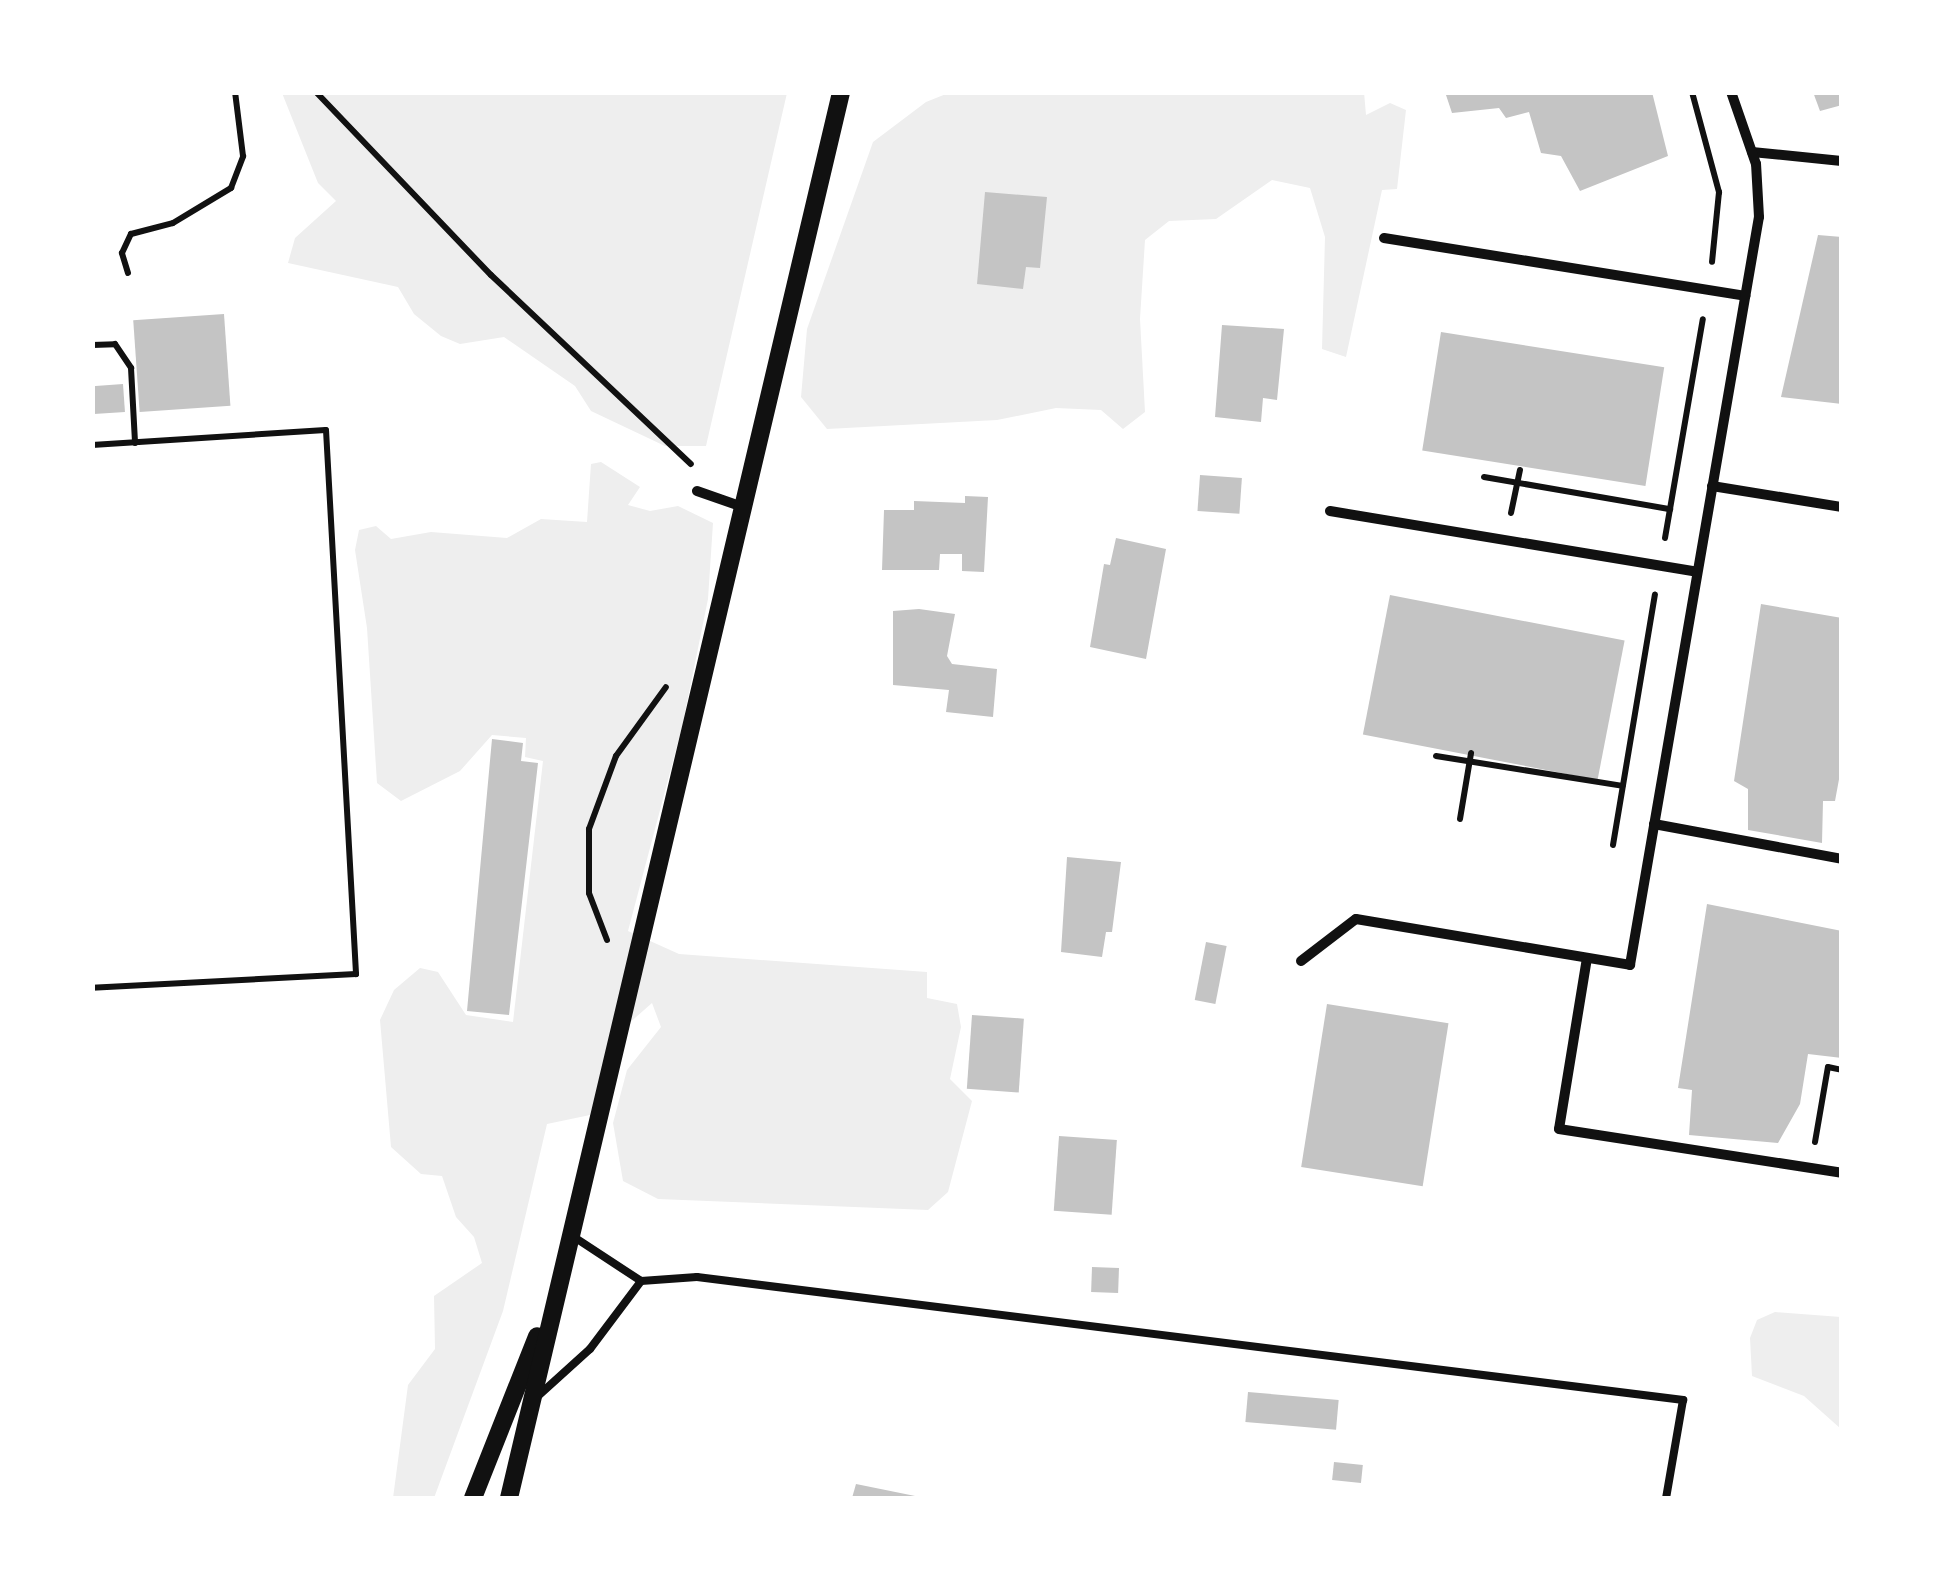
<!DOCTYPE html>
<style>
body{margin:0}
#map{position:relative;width:1934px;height:1591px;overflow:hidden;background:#fff;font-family:Rubik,sans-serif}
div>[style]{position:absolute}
.green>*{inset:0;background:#eee}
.building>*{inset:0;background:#c4c4c4;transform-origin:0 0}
.path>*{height:6px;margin:-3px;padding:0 3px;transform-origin:3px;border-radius:3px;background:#111}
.service>*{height:8px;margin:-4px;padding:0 4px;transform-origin:4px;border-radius:4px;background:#111}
.minor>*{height:10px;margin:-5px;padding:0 5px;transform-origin:5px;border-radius:5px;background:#111}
.tertiary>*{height:18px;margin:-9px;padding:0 9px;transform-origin:9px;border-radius:9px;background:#111}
span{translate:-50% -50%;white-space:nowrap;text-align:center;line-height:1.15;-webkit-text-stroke:8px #fff;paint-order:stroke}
.frame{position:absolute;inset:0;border:95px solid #fff;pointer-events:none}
</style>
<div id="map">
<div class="green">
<i style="clip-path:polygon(951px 92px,1364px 92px,1366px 115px,1390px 103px,1406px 110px,1397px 189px,1382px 190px,1346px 357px,1322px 349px,1325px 237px,1310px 188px,1272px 180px,1216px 219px,1169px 221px,1145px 240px,1140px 319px,1145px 412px,1123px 429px,1101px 410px,1056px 408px,997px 420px,827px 429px,801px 397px,807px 329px,873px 142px,926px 102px)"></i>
<i style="clip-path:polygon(282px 93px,787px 93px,706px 446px,665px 446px,591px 411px,575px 386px,504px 337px,460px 344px,441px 336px,414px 314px,398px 287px,288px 263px,295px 238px,336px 201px,318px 183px)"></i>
<i style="clip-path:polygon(601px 462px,640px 487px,628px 505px,650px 511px,678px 506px,713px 523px,708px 599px,682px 727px,628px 931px,679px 954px,927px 972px,927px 998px,957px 1004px,961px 1027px,950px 1079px,972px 1101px,948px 1192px,928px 1210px,658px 1199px,623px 1181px,613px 1123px,627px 1070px,661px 1027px,652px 1003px,610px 1040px,590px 1115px,547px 1124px,503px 1311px,434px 1498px,393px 1498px,408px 1385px,435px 1349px,434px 1296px,482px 1263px,474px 1237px,456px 1217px,442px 1176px,421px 1174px,391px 1147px,380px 1020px,394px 990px,420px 968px,438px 972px,466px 1015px,513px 1022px,543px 761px,525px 757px,526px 738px,492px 735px,460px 771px,401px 801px,377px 783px,367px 628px,355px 550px,359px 530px,376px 526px,391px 539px,431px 532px,507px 538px,541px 519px,587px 522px,591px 464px)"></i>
<i style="clip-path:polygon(1775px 1312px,1841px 1317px,1841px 1429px,1804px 1396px,1752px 1376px,1750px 1338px,1757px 1320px)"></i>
</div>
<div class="building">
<i style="clip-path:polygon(1445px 92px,1652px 92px,1668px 156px,1580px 191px,1561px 156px,1541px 153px,1529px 112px,1506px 118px,1499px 108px,1452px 113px)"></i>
<i style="clip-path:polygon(1813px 92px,1842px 92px,1842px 105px,1820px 111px)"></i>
<i style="clip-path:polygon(985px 192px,1047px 197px,1040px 268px,1026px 267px,1023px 289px,977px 284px)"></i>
<i style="clip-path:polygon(1818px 235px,1842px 237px,1842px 404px,1781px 397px)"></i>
<i style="left:224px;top:314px;width:92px;height:91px;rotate:86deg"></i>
<i style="clip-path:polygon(1222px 325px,1284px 329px,1277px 400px,1263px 398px,1261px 422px,1215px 417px)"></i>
<i style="left:1441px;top:332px;width:226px;height:120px;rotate:9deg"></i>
<i style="left:123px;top:384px;width:28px;height:31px;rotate:86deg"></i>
<i style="left:1200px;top:475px;width:42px;height:36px;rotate:4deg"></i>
<i style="clip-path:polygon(965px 496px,988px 497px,984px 572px,962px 571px,962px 554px,940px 554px,939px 570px,882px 570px,884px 510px,914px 510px,914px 501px,965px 503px)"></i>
<i style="clip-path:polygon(1116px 538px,1166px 549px,1146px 659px,1090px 647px,1104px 564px,1110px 565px)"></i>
<i style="left:1390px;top:595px;width:239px;height:142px;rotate:11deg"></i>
<i style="clip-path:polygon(1761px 604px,1842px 618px,1842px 763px,1835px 801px,1823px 801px,1822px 843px,1748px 830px,1748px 789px,1734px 781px)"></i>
<i style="clip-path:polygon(919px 609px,955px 614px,947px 656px,952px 664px,997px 669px,993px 717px,946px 712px,949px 690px,893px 685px,893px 611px)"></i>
<i style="clip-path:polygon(492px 739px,523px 743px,521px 761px,538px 763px,509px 1015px,467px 1011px)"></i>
<i style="clip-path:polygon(1067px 857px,1121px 862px,1112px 932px,1106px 932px,1102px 957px,1061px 952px)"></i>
<i style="clip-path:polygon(1707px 904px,1842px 931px,1842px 1058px,1808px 1054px,1800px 1104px,1778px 1143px,1689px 1135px,1692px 1090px,1678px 1088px)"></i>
<i style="left:1206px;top:942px;width:21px;height:59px;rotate:11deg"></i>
<i style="left:1327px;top:1004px;width:123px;height:165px;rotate:9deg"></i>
<i style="left:972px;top:1015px;width:52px;height:74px;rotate:4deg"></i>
<i style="left:1059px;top:1136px;width:58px;height:75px;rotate:4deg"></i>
<i style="left:1092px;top:1267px;width:27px;height:25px;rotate:2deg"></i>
<i style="left:1248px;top:1392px;width:91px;height:30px;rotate:5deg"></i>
<i style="left:1334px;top:1462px;width:29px;height:18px;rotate:6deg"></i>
<i style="clip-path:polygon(856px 1484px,920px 1497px,920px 1498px,852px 1498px)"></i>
</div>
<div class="path">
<i style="left:316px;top:92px;width:253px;rotate:46.3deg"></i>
<i style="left:491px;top:275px;width:275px;rotate:43.4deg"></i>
<i style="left:1692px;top:92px;width:104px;rotate:74.9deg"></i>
<i style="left:1719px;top:192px;width:70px;rotate:95.7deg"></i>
<i style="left:128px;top:273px;width:21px;rotate:-107deg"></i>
<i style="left:122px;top:253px;width:21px;rotate:-65deg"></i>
<i style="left:131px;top:234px;width:43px;rotate:-14.7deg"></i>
<i style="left:173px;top:223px;width:68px;rotate:-31.1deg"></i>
<i style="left:231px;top:188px;width:34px;rotate:-69deg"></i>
<i style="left:243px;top:156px;width:64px;rotate:-97.1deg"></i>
<i style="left:92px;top:345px;width:23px;rotate:-2deg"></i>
<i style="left:115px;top:344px;width:29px;rotate:56deg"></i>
<i style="left:131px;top:368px;width:75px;rotate:86.9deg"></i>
<i style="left:92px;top:445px;width:234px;rotate:-3.7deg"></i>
<i style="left:326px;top:430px;width:545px;rotate:86.84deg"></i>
<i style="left:356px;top:974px;width:264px;rotate:177deg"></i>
<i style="left:1484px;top:477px;width:189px;rotate:9.8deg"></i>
<i style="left:1511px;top:513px;width:44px;rotate:-78.2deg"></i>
<i style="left:1665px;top:538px;width:222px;rotate:-80.2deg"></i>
<i style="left:1436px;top:756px;width:189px;rotate:9.1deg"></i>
<i style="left:1460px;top:819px;width:67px;rotate:-80.5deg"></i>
<i style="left:1613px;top:845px;width:254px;rotate:-80.5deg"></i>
<i style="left:607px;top:940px;width:50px;rotate:-111deg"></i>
<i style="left:589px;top:893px;width:64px;rotate:-90deg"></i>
<i style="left:589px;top:829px;width:78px;rotate:-69.7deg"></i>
<i style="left:616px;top:756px;width:85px;rotate:-54.1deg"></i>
<i style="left:1815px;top:1142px;width:76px;rotate:-80.2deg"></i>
<i style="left:1828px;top:1067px;width:14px;rotate:12deg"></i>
</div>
<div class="service">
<i style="left:574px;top:1237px;width:80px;rotate:33.3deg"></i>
<i style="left:641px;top:1281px;width:56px;rotate:-4.1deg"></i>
<i style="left:697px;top:1277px;width:994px;rotate:7.11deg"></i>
<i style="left:1683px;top:1400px;width:99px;rotate:99.8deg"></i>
<i style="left:538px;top:1396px;width:70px;rotate:-42.1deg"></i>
<i style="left:590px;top:1349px;width:85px;rotate:-53.1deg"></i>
</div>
<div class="minor">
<i style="left:1752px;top:152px;width:90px;rotate:5.7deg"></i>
<i style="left:1384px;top:238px;width:366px;rotate:9.1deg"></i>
<i style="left:1712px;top:486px;width:132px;rotate:9.2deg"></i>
<i style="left:697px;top:491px;width:49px;rotate:19.2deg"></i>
<i style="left:1330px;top:511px;width:372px;rotate:9.4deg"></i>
<i style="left:1654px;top:824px;width:191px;rotate:10.5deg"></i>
<i style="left:1587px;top:958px;width:173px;rotate:99.3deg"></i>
<i style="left:1559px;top:1129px;width:286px;rotate:8.8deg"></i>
<i style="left:1301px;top:961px;width:69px;rotate:-37.4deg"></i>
<i style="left:1356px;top:919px;width:278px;rotate:9.5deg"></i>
<i style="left:1630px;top:965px;width:759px;rotate:-80.22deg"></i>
<i style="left:1759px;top:217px;width:53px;rotate:-93.2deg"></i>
<i style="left:1756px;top:164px;width:76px;rotate:-109.1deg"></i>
</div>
<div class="tertiary">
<i style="left:473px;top:1498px;width:174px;rotate:-68.4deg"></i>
<i style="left:509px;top:1498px;width:1445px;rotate:-76.71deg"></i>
</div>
<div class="frame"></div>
</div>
